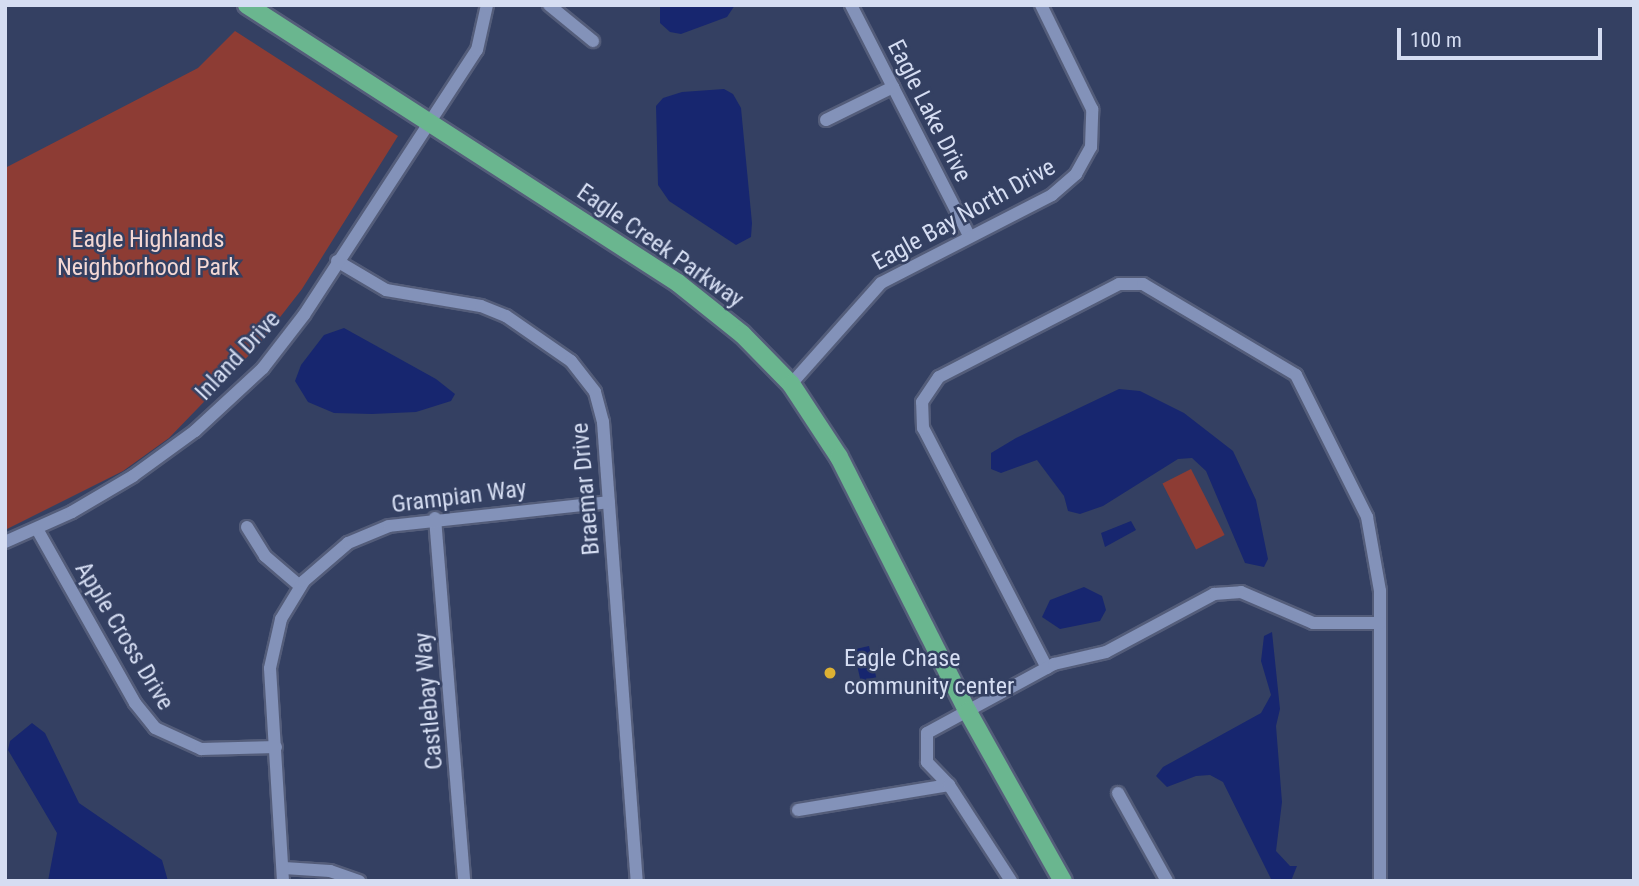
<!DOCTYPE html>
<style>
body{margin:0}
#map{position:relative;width:1639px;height:886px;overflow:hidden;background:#344062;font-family:"Roboto Condensed",sans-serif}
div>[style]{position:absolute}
.green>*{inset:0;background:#8d3c34;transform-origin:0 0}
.water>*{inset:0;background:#17266f;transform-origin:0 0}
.roads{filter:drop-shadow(2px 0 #545d7a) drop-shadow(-2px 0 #545d7a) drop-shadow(0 2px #545d7a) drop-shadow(0 -2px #545d7a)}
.minor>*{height:12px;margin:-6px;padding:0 6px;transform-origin:6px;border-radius:6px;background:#8392b9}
.major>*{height:18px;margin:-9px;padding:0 9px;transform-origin:9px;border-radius:9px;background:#6ab68f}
.dots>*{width:19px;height:19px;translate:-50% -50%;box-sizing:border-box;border:4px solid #344062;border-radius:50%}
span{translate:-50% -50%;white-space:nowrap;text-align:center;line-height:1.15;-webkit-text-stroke:5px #344062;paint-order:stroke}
.street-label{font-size:24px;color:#d5ddf2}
.park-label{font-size:24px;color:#f4d8d4}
.poi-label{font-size:24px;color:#d5ddf2}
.left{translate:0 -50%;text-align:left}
.frame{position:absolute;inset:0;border:7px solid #d5ddf2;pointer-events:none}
.scale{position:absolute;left:1397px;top:28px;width:205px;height:32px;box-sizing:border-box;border:4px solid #d5ddf2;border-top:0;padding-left:9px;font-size:21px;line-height:24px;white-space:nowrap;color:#d5ddf2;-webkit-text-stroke:5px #344062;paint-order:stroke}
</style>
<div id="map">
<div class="green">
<i style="clip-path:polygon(235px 31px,398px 136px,302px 289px,256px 348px,169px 438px,123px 471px,5px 530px,5px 168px,198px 68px)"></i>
<i style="left:1191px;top:469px;width:74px;height:32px;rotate:63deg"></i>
</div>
<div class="water">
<i style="clip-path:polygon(660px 5px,735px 5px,727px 17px,681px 34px,670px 32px,660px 23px)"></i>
<i style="clip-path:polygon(724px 89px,733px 94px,741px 108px,752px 223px,751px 237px,736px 245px,669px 201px,658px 185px,656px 106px,663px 98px,682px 92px)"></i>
<i style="clip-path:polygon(344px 328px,436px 379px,455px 394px,451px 401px,416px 412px,372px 414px,334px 413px,308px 402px,295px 381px,301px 365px,324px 335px)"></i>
<i style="clip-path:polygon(1119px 389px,1140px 391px,1184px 413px,1233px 451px,1256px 500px,1268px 559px,1264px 567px,1245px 563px,1206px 471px,1192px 458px,1178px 459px,1103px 506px,1080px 514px,1068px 511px,1064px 496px,1037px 460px,1001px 473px,991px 469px,991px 453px,1016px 438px)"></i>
<i style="clip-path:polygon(1131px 521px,1136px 530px,1105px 547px,1101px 533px)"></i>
<i style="clip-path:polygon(1084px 587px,1102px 596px,1106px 610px,1100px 621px,1060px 629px,1042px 617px,1050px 600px)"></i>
<i style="clip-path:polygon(1272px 632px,1280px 709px,1276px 726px,1282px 802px,1276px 851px,1290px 866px,1297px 866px,1291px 881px,1272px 881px,1223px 782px,1210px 775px,1196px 776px,1167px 787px,1156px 776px,1163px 767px,1261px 713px,1271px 695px,1261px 661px,1264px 636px)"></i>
<i style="left:869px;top:646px;width:32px;height:16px;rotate:77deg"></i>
<i style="clip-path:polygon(32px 723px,45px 733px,79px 803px,162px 860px,168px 881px,48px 881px,57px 833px,8px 750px,10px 741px)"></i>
</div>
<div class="roads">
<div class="minor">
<i style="left:549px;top:5px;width:57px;rotate:39.3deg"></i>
<i style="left:851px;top:5px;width:259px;rotate:62.9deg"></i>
<i style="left:826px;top:120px;width:75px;rotate:-26.2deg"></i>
<i style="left:337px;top:261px;width:57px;rotate:30.6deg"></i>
<i style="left:386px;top:290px;width:96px;rotate:9.6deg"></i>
<i style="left:481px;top:306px;width:27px;rotate:22deg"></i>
<i style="left:506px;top:316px;width:79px;rotate:34.7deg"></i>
<i style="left:571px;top:361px;width:39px;rotate:52deg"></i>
<i style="left:595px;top:392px;width:31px;rotate:75deg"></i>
<i style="left:603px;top:422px;width:460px;rotate:85.8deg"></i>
<i style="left:791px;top:384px;width:135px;rotate:-48.3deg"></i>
<i style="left:881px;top:283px;width:192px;rotate:-27.2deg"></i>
<i style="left:1052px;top:195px;width:32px;rotate:-41deg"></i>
<i style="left:1076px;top:174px;width:31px;rotate:-61deg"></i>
<i style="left:1091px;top:147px;width:38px;rotate:-88deg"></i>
<i style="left:1092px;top:109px;width:116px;rotate:-116.1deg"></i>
<i style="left:435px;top:518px;width:364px;rotate:85.4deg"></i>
<i style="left:247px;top:527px;width:34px;rotate:58deg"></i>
<i style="left:265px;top:556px;width:46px;rotate:40.6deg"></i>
<i style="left:37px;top:529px;width:200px;rotate:60.6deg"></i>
<i style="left:135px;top:703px;width:32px;rotate:51deg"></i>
<i style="left:155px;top:728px;width:51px;rotate:24.5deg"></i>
<i style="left:201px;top:749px;width:75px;rotate:-1.5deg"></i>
<i style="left:5px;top:542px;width:73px;rotate:-24.1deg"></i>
<i style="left:72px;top:512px;width:71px;rotate:-30.5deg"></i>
<i style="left:133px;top:476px;width:77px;rotate:-36deg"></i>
<i style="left:195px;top:431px;width:93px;rotate:-42.8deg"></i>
<i style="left:263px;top:368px;width:67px;rotate:-52.3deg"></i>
<i style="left:304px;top:315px;width:316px;rotate:-56.9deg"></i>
<i style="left:477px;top:50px;width:46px;rotate:-77.5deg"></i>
<i style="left:1047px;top:668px;width:270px;rotate:-117.3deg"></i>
<i style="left:923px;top:428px;width:26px;rotate:-92deg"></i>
<i style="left:922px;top:402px;width:30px;rotate:-56deg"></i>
<i style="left:939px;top:377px;width:203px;rotate:-27.3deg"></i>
<i style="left:1119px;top:284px;width:24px"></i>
<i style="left:1143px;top:284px;width:178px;rotate:30.7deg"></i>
<i style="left:1296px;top:375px;width:159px;rotate:63.4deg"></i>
<i style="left:1367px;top:517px;width:75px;rotate:80deg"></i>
<i style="left:1380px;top:591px;width:290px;rotate:90deg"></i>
<i style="left:949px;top:785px;width:32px;rotate:-134deg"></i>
<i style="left:927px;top:762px;width:29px;rotate:-90deg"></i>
<i style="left:927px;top:733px;width:145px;rotate:-28.5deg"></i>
<i style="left:1054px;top:664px;width:53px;rotate:-13deg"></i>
<i style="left:1106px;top:652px;width:123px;rotate:-28.2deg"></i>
<i style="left:1214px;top:594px;width:27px;rotate:-4deg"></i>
<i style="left:1241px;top:592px;width:78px;rotate:23.3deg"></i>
<i style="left:1313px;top:623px;width:67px"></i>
<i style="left:1118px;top:793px;width:101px;rotate:60.9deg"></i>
<i style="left:798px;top:810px;width:153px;rotate:-9.4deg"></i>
<i style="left:949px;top:785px;width:114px;rotate:57.1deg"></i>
<i style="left:284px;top:868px;width:46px;rotate:3.7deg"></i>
<i style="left:330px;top:871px;width:31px;rotate:19deg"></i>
<i style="left:283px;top:881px;width:213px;rotate:-93.5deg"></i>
<i style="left:270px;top:668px;width:50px;rotate:-77.3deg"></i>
<i style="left:281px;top:619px;width:44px;rotate:-58.8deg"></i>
<i style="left:304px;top:581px;width:58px;rotate:-40.8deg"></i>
<i style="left:348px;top:543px;width:44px;rotate:-22.5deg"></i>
<i style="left:389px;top:526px;width:221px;rotate:-6.2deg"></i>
</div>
<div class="major">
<i style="left:247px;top:5px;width:513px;rotate:32.82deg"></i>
<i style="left:678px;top:283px;width:82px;rotate:38.6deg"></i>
<i style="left:742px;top:334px;width:70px;rotate:45.6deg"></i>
<i style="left:791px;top:384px;width:87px;rotate:56.7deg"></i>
<i style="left:839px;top:457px;width:286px;rotate:63.2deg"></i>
<i style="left:968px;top:712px;width:194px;rotate:60.7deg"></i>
</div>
</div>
<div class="dots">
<i style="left:830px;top:673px;background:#ddb133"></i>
</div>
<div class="street-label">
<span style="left:929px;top:111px;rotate:63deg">Eagle Lake Drive</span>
<span style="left:964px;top:215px;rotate:-29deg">Eagle Bay North Drive</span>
<span style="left:660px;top:246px;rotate:35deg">Eagle Creek Parkway</span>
<span style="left:238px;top:356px;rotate:-47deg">Inland Drive</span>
<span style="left:586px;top:489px;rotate:-95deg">Braemar Drive</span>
<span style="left:459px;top:497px;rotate:-7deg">Grampian Way</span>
<span style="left:124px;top:636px;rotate:59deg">Apple Cross Drive</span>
<span style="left:429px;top:701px;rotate:-95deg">Castlebay Way</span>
</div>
<div class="park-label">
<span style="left:148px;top:254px">Eagle Highlands<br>Neighborhood Park</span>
</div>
<div class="poi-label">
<span class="left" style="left:844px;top:673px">Eagle Chase<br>community center</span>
</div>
<div class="frame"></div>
<div class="scale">100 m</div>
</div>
